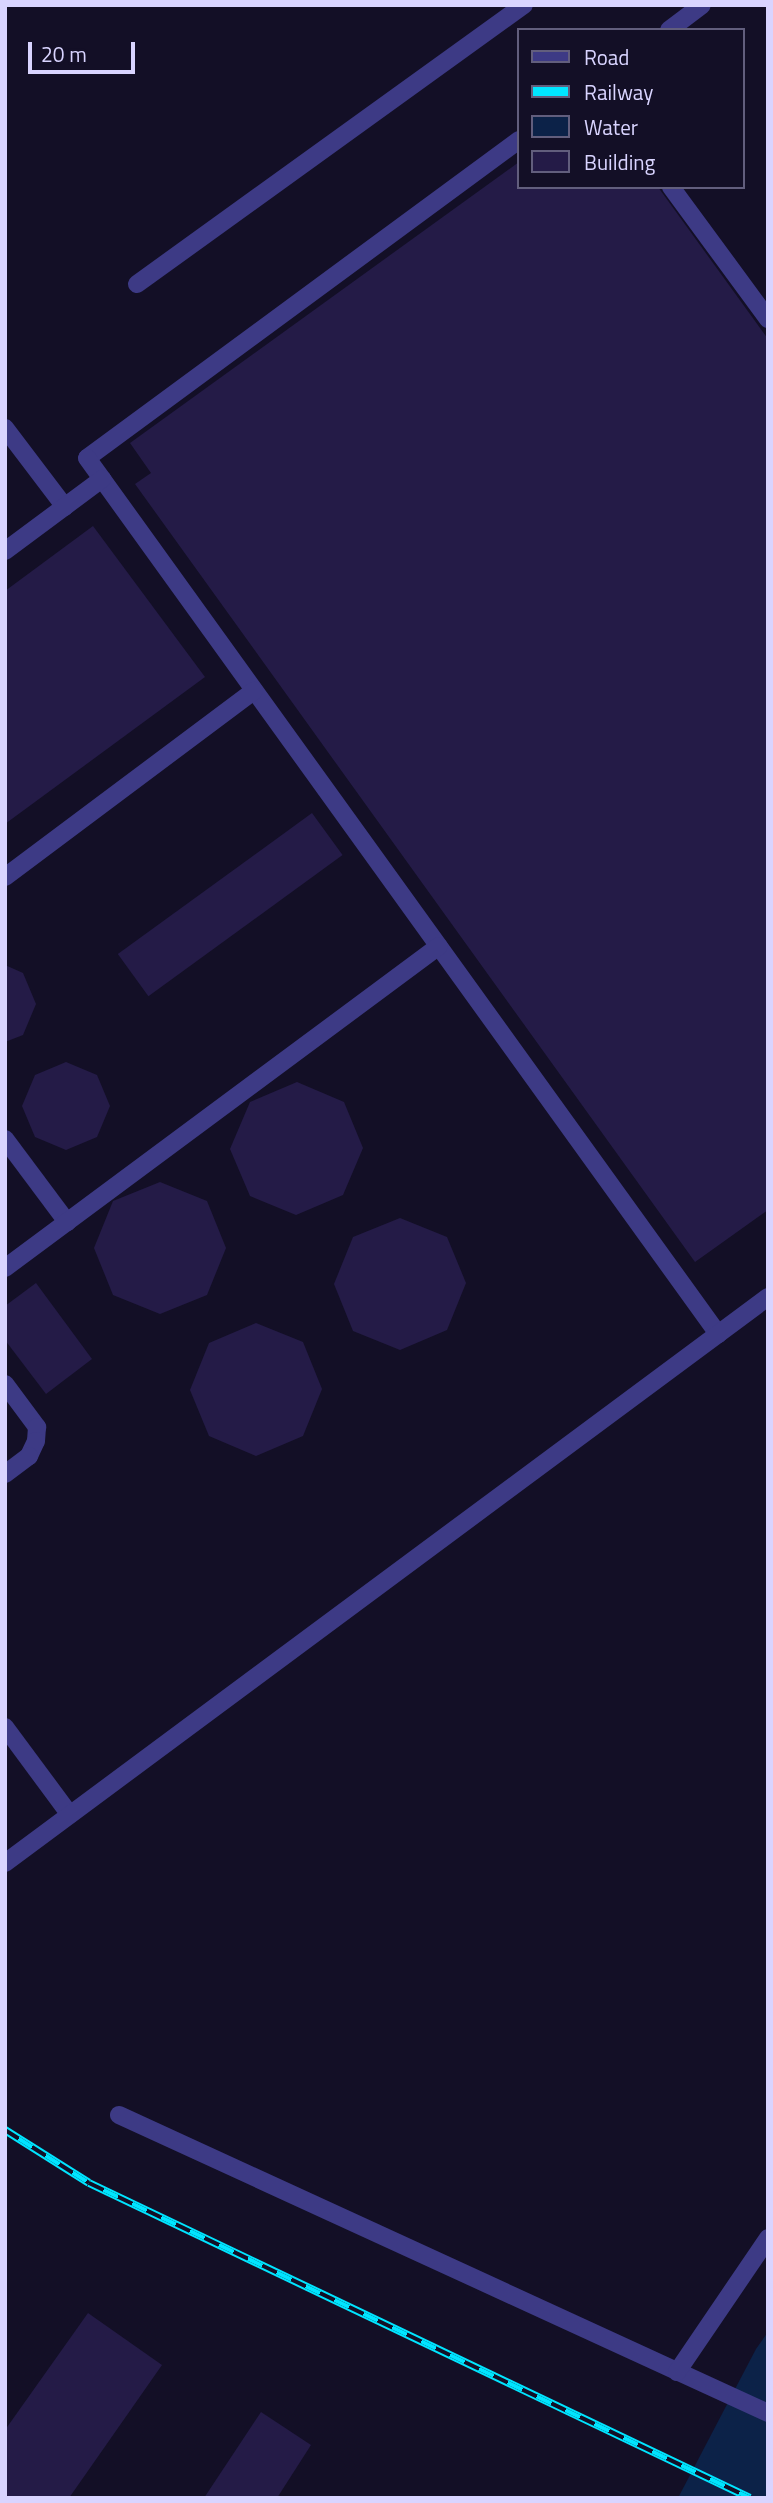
<!DOCTYPE html>
<style>
body{margin:0}
#map{position:relative;width:773px;height:2503px;overflow:hidden;background:#130f26;font-family:"Titillium Web",sans-serif}
div>[style]{position:absolute}
.water>*{inset:0;background:#0c2248}
.building>*{inset:0;background:#241b47;transform-origin:0 0}
.lane>*{height:18px;margin:-9px;padding:0 9px;transform-origin:9px;border-radius:9px;background:#3d3a85}
.street>*{height:18px;margin:-9px;padding:0 9px;transform-origin:9px;border-radius:9px;background:#3d3a85}
.rail>*{height:8px;margin-top:-4px;transform-origin:0;background:repeating-linear-gradient(90deg,#130f26 0 16px,#00e5ff 0 32px);box-sizing:border-box;border-block:2px solid #00e5ff}
span{translate:-50% -50%;white-space:nowrap;text-align:center;line-height:1.15;-webkit-text-stroke:6px #130f26;paint-order:stroke}
.frame{position:absolute;inset:0;border:7px solid #d9d4ff;pointer-events:none}
.legend{position:absolute;left:517px;top:28px;width:228px;height:161px;box-sizing:border-box;background:#130f26;border:2px solid #625e7d;margin:0;padding:9px 12px;list-style:none;font-size:21px;color:#d9d4ff}
.legend li{display:flex;align-items:center;gap:14px;height:35px}
.legend b{width:35px;border:2px solid #625e7d}
.scale{position:absolute;left:28px;top:42px;width:107px;height:32px;box-sizing:border-box;border:4px solid #d9d4ff;border-top:0;padding-left:9px;font-size:21px;line-height:24px;white-space:nowrap;color:#d9d4ff;-webkit-text-stroke:5px #130f26;paint-order:stroke}
</style>
<div id="map">
<div class="water">
<i style="clip-path:polygon(768px 2332px,768px 2498px,678px 2498px,756px 2349px)"></i>
</div>
<div class="building">
<i style="clip-path:polygon(519px 162px,519px 187px,658px 187px,768px 339px,768px 1210px,695px 1262px,135px 484px,151px 473px,130px 443px)"></i>
<i style="clip-path:polygon(93px 526px,205px 677px,5px 824px,5px 591px)"></i>
<i style="left:312px;top:813px;width:52px;height:240px;rotate:54deg"></i>
<i style="clip-path:polygon(5px 965px,23px 973px,36px 1004px,23px 1035px,5px 1042px)"></i>
<i style="clip-path:polygon(66px 1062px,97px 1075px,110px 1106px,97px 1137px,66px 1150px,35px 1137px,22px 1106px,35px 1075px)"></i>
<i style="clip-path:polygon(297px 1082px,344px 1102px,363px 1148px,343px 1195px,296px 1215px,250px 1196px,230px 1149px,250px 1102px)"></i>
<i style="clip-path:polygon(160px 1182px,207px 1201px,226px 1248px,207px 1295px,160px 1314px,113px 1295px,94px 1248px,113px 1201px)"></i>
<i style="clip-path:polygon(400px 1218px,447px 1237px,466px 1283px,447px 1330px,400px 1350px,353px 1331px,334px 1284px,353px 1237px)"></i>
<i style="clip-path:polygon(36px 1283px,92px 1359px,46px 1394px,5px 1340px,5px 1306px)"></i>
<i style="clip-path:polygon(256px 1323px,303px 1342px,322px 1389px,303px 1436px,256px 1456px,209px 1436px,190px 1390px,209px 1343px)"></i>
<i style="clip-path:polygon(88px 2313px,162px 2365px,69px 2498px,5px 2498px,5px 2430px)"></i>
<i style="clip-path:polygon(261px 2412px,311px 2445px,277px 2498px,204px 2498px)"></i>
</div>
<div class="lane">
<i style="left:669px;top:30px;width:41px;rotate:-37.1deg"></i>
<i style="left:519px;top:140px;width:536px;rotate:143.64deg"></i>
<i style="left:87px;top:458px;width:1080px;rotate:54.23deg"></i>
<i style="left:671px;top:187px;width:164px;rotate:53.7deg"></i>
<i style="left:137px;top:284px;width:477px;rotate:-35.8deg"></i>
<i style="left:5px;top:428px;width:99px;rotate:52.8deg"></i>
<i style="left:5px;top:551px;width:121px;rotate:-36.6deg"></i>
<i style="left:5px;top:877px;width:311px;rotate:-36.8deg"></i>
<i style="left:5px;top:1139px;width:104px;rotate:53.2deg"></i>
<i style="left:5px;top:1268px;width:540px;rotate:-36.57deg"></i>
<i style="left:5px;top:1727px;width:109px;rotate:53.5deg"></i>
<i style="left:5px;top:1863px;width:950px;rotate:-36.57deg"></i>
</div>
<div class="street">
<i style="left:5px;top:1384px;width:54px;rotate:53.3deg"></i>
<i style="left:37px;top:1427px;width:14px;rotate:94deg"></i>
<i style="left:36px;top:1441px;width:17px;rotate:115deg"></i>
<i style="left:29px;top:1456px;width:30px;rotate:143deg"></i>
<i style="left:119px;top:2115px;width:714px;rotate:24.66deg"></i>
<i style="left:677px;top:2372px;width:162px;rotate:-55.8deg"></i>
</div>
<div class="rail">
<i style="left:5px;top:2130px;width:99px;rotate:32.2deg"></i>
<i style="left:89px;top:2183px;width:732px;rotate:25.48deg"></i>
</div>
<div class="frame"></div>
<ul class="legend">
<li><b style="height:9px;background:#3d3a85"></b>Road</li>
<li><b style="height:9px;background:#00e5ff"></b>Railway</li>
<li><b style="height:19px;background:#0c2248"></b>Water</li>
<li><b style="height:19px;background:#241b47"></b>Building</li>
</ul>
<div class="scale">20 m</div>
</div>
